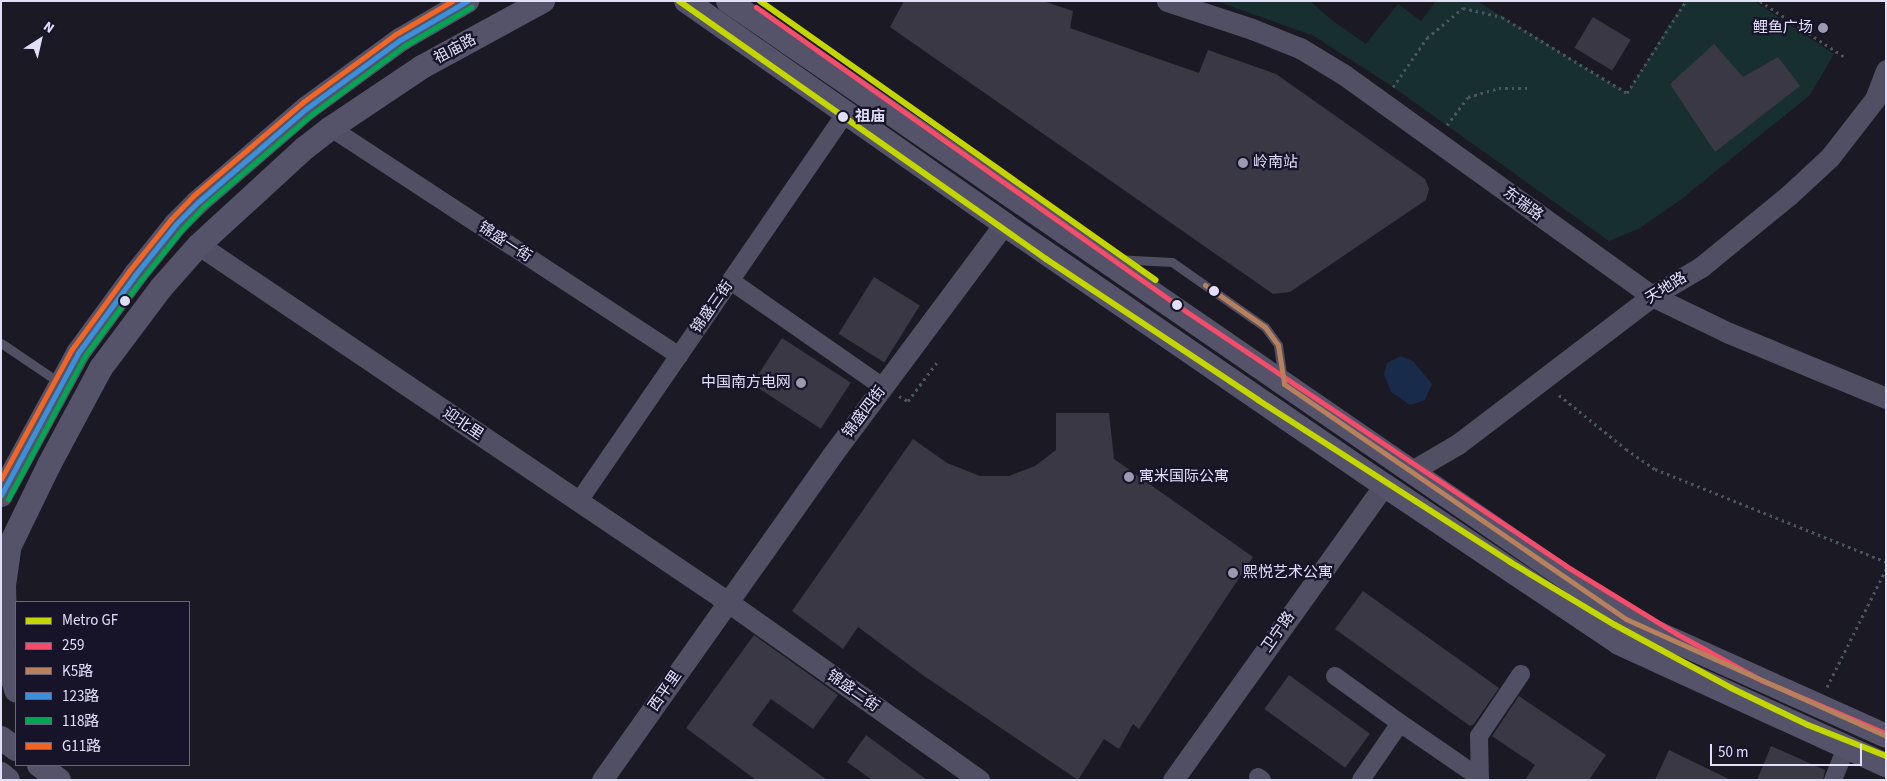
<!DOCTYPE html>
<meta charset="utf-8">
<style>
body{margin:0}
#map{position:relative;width:1887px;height:781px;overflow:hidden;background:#1a1924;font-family:"Source Sans 3","Noto Sans SC",sans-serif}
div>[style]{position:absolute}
.green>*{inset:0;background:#182f2f}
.water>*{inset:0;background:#182b4a}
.building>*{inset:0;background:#3a3845;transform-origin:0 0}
.path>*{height:3px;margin-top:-1.5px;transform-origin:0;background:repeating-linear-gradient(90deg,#4a5560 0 2.5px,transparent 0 6.5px)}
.service>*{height:9px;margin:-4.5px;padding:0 4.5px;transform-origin:4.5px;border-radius:4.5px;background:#504f63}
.minor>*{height:18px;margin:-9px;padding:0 9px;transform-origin:9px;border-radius:9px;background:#504f63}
.tertiary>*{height:21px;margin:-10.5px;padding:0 10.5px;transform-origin:10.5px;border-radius:10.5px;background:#504f63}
.secondary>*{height:24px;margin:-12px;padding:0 12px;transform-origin:12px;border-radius:12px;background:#545369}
.bus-1>*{height:5px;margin:-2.5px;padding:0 2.5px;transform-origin:2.5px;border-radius:2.5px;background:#f44d6c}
.bus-2>*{height:5px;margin:-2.5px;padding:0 2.5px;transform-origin:2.5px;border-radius:2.5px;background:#b6815c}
.bus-3>*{height:5px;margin:-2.5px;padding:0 2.5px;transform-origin:2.5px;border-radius:2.5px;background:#3a90db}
.bus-4>*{height:5px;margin:-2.5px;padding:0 2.5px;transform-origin:2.5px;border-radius:2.5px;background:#00a651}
.bus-5>*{height:5px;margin:-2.5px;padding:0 2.5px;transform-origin:2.5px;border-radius:2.5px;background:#f26522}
.metro-1>*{height:6px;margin:-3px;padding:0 3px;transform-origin:3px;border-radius:3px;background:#c4d600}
.dots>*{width:14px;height:14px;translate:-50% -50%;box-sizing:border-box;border:2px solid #171429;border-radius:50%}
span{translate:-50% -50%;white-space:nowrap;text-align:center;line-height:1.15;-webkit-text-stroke:4.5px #171429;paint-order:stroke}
.poi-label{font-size:15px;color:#e2dffb}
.right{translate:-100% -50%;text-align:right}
.left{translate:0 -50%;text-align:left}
.street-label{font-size:15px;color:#e2dffb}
.stop-label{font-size:15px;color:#e2dffb;font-weight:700}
.frame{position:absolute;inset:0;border:2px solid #e2dffb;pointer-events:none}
.legend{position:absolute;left:15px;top:601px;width:175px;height:165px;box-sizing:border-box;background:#171429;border:1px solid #68657d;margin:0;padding:6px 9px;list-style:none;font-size:15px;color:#e2dffb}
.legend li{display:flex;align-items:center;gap:10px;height:25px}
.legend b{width:25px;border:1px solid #68657d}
.north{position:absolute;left:15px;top:15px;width:50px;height:50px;-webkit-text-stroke:4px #171429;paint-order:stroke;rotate:35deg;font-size:14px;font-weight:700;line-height:20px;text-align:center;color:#e2dffb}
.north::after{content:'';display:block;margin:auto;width:18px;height:22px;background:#e2dffb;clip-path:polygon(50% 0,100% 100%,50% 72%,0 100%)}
.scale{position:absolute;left:1710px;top:744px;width:152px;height:22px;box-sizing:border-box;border:2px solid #e2dffb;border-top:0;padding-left:6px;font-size:15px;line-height:18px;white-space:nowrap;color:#e2dffb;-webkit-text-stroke:4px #171429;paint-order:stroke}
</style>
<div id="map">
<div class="green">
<i style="clip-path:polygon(1216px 1px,1310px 1px,1333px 21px,1366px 44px,1398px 4px,1421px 21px,1436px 1px,1477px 1px,1627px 93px,1684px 1px,1754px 1px,1834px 54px,1810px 95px,1679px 201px,1640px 228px,1609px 241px,1393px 87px,1314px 36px)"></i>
</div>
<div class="water">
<i style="clip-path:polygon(1401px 356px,1413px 361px,1432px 384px,1425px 400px,1410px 405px,1391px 392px,1384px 374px,1387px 363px)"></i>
</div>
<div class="building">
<i style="clip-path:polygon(904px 1px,1043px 1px,1073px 11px,1070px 28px,1199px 73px,1208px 50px,1276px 74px,1425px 179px,1429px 189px,1426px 200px,1290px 292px,1273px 294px,890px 27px)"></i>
<i style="left:1593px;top:17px;width:44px;height:36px;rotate:31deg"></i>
<i style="clip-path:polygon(1714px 44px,1743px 77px,1778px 57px,1800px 86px,1715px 152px,1670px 84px)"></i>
<i style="left:874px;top:277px;width:54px;height:67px;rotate:32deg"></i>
<i style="left:782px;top:338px;width:82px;height:55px;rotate:33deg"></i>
<i style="clip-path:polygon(1056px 413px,1109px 413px,1114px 459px,1253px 557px,1139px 729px,1133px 724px,1119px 749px,1104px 739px,1078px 780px,924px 676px,858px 627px,843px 649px,792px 611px,913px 439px,947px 463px,980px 476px,1009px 476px,1035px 466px,1056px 450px)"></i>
<i style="clip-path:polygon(1363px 591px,1499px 688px,1474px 724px,1470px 726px,1335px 629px)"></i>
<i style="clip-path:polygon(754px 635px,838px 695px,813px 729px,771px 699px,752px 725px,827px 780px,756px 780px,686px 728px)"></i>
<i style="left:1289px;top:675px;width:100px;height:42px;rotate:36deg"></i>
<i style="clip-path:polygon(1519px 696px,1606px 755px,1589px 780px,1525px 780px,1535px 765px,1492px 736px)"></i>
<i style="clip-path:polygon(866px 735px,927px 780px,872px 780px,847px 762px)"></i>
<i style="clip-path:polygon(1771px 746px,1825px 770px,1823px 780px,1757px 780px)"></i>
<i style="clip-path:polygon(1669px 750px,1731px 780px,1655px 780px)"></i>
</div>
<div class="path">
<i style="left:1760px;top:1px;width:100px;rotate:33.5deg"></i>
<i style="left:1393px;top:87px;width:60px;rotate:-55.2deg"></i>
<i style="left:1427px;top:38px;width:47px;rotate:-39.8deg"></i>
<i style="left:1463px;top:8px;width:40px;rotate:13deg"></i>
<i style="left:1502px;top:17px;width:146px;rotate:31.3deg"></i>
<i style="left:1627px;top:93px;width:109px;rotate:-57.3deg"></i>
<i style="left:1447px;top:125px;width:35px;rotate:-53deg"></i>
<i style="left:1468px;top:97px;width:32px;rotate:-16deg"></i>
<i style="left:1499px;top:88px;width:32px"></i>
<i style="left:1559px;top:395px;width:86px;rotate:38.9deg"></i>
<i style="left:1626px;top:449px;width:35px;rotate:35deg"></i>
<i style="left:1655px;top:469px;width:249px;rotate:21.9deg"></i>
<i style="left:899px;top:396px;width:10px;rotate:29deg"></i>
<i style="left:908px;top:401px;width:50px;rotate:-53.1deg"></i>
<i style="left:1827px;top:687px;width:132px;rotate:-63.4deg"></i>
</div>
<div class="service">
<i style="left:1115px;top:259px;width:57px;rotate:3deg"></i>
<i style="left:1172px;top:262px;width:113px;rotate:35deg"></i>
<i style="left:1265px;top:327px;width:22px;rotate:54deg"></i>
<i style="left:1278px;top:345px;width:34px;rotate:82deg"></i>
<i style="left:1px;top:343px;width:71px;rotate:34.1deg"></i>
</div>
<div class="minor">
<i style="left:331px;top:128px;width:416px;rotate:33.2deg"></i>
<i style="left:731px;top:281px;width:185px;rotate:34.9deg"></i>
<i style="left:579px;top:501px;width:471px;rotate:-55.5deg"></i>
<i style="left:1335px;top:676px;width:80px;rotate:35.9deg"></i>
<i style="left:1258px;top:777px;width:5px;rotate:37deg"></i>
<i style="left:1361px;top:780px;width:69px;rotate:-55.6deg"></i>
<i style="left:1400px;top:723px;width:97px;rotate:34.5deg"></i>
<i style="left:1480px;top:780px;width:44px;rotate:-91.3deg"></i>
<i style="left:1479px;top:736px;width:75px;rotate:-55.9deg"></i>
<i style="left:1833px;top:780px;width:35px;rotate:-68deg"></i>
</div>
<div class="tertiary">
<i style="left:1167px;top:1px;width:89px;rotate:18.2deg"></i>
<i style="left:1252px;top:29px;width:52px;rotate:21.6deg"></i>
<i style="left:1300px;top:48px;width:50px;rotate:31.2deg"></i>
<i style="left:1343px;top:74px;width:380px;rotate:35.7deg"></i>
<i style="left:1652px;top:296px;width:85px;rotate:25.7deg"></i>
<i style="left:1729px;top:333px;width:170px;rotate:22.5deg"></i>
<i style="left:199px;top:245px;width:638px;rotate:34.01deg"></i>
<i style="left:728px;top:602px;width:308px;rotate:35.3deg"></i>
<i style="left:1410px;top:472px;width:56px;rotate:-30.3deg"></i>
<i style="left:1458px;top:444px;width:244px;rotate:-37.3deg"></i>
<i style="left:1652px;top:296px;width:57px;rotate:-30.6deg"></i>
<i style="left:1701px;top:267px;width:114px;rotate:-39.3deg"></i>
<i style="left:1789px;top:195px;width:56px;rotate:-42.8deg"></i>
<i style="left:1830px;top:157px;width:73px;rotate:-52.2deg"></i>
<i style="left:1875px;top:99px;width:31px;rotate:-69deg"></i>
<i style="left:602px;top:780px;width:398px;rotate:-54.7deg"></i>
<i style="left:832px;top:455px;width:288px;rotate:-53.3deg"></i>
<i style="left:1173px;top:780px;width:363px;rotate:-54.4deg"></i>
</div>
<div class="secondary">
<i style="left:686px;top:1px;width:388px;rotate:35deg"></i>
<i style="left:1004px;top:224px;width:461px;rotate:34.5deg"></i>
<i style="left:1384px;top:485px;width:283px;rotate:33.9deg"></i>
<i style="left:1619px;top:643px;width:294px;rotate:24.6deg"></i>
<i style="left:728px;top:1px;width:1090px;rotate:34.54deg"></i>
<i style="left:1626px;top:619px;width:285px;rotate:24.2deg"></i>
<i style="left:1px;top:495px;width:162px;rotate:-61.5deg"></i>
<i style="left:78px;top:353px;width:97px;rotate:-53.8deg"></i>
<i style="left:135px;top:275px;width:65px;rotate:-51.2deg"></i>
<i style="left:176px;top:224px;width:31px;rotate:-45deg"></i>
<i style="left:198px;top:202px;width:144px;rotate:-40.8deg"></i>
<i style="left:307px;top:108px;width:115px;rotate:-36.2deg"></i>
<i style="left:400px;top:40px;width:78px;rotate:-30.2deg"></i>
<i style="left:9px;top:550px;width:37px;rotate:98deg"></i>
<i style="left:4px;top:587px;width:68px;rotate:88.3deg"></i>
<i style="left:6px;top:655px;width:37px;rotate:74deg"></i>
<i style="left:1px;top:564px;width:110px;rotate:-64.1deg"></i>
<i style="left:49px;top:465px;width:110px;rotate:-61.8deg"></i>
<i style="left:101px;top:368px;width:100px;rotate:-53.1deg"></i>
<i style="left:161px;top:288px;width:57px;rotate:-48.5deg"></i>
<i style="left:199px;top:245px;width:144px;rotate:-42.5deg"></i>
<i style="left:305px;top:148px;width:33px;rotate:-38deg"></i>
<i style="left:331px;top:128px;width:110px;rotate:-33.8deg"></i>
<i style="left:422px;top:67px;width:138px;rotate:-28.6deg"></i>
<i style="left:1px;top:738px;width:19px;rotate:36deg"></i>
<i style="left:39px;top:765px;width:25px;rotate:37deg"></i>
<i style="left:1px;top:774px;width:9px;rotate:41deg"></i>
</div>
<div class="bus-1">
<i style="left:756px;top:7px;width:528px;rotate:35.29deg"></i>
<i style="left:1187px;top:312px;width:456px;rotate:33.8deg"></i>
<i style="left:1566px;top:566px;width:130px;rotate:31.5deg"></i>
<i style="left:1677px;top:634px;width:96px;rotate:28.7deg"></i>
<i style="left:1761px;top:680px;width:133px;rotate:23.1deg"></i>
</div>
<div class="bus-2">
<i style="left:1205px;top:285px;width:73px;rotate:35deg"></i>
<i style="left:1265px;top:327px;width:22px;rotate:54deg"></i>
<i style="left:1278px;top:345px;width:39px;rotate:81deg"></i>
<i style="left:1284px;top:384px;width:415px;rotate:34.5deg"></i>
<i style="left:1626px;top:619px;width:285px;rotate:24.2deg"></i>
</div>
<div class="bus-3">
<i style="left:1px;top:495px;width:162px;rotate:-61.5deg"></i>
<i style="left:78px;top:353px;width:97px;rotate:-53.8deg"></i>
<i style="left:135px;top:275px;width:65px;rotate:-51.2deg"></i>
<i style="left:176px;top:224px;width:31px;rotate:-45deg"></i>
<i style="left:198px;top:202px;width:144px;rotate:-40.8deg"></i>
<i style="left:307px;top:108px;width:115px;rotate:-36.2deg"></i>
<i style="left:400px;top:40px;width:78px;rotate:-30.2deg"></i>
</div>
<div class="bus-4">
<i style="left:8px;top:499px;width:161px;rotate:-61.8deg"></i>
<i style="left:84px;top:357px;width:96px;rotate:-53.5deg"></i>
<i style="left:141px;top:280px;width:65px;rotate:-51.2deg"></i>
<i style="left:182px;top:229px;width:30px;rotate:-46deg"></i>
<i style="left:203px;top:207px;width:143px;rotate:-40.5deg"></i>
<i style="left:312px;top:114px;width:114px;rotate:-36.5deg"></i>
<i style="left:404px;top:46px;width:78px;rotate:-30.2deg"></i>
</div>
<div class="bus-5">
<i style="left:1px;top:479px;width:148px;rotate:-61.4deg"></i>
<i style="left:72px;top:349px;width:97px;rotate:-53.8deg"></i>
<i style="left:129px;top:271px;width:67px;rotate:-51.1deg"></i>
<i style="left:171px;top:219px;width:32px;rotate:-46deg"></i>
<i style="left:193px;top:196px;width:145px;rotate:-40.5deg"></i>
<i style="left:303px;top:102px;width:115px;rotate:-36.2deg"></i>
<i style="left:396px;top:34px;width:65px;rotate:-30.5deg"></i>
</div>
<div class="metro-1">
<i style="left:679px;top:1px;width:449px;rotate:35.1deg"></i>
<i style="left:1046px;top:259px;width:255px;rotate:33.6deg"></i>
<i style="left:1258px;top:400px;width:300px;rotate:32.7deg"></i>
<i style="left:1510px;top:562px;width:122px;rotate:31deg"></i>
<i style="left:1615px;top:625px;width:132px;rotate:28.5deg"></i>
<i style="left:1731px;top:688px;width:85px;rotate:25.7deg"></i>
<i style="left:1808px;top:725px;width:84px;rotate:21.7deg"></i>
<i style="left:760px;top:1px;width:484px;rotate:35.2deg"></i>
</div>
<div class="dots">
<i style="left:1823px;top:28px;background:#9c9ab0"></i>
<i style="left:843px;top:117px;background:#e2dffb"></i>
<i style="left:1243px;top:163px;background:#9c9ab0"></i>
<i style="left:1214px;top:291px;background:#e2dffb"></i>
<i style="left:125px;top:301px;background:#e2dffb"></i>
<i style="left:1177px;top:305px;background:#e2dffb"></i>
<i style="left:801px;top:383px;background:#9c9ab0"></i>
<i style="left:1129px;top:477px;background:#9c9ab0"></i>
<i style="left:1233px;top:573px;background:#9c9ab0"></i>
</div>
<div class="poi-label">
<span class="right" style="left:1813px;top:28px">鲤鱼广场</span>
<span class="left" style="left:1253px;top:163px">岭南站</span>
<span class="right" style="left:791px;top:383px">中国南方电网</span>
<span class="left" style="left:1139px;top:477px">寓米国际公寓</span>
<span class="left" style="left:1243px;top:573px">熙悦艺术公寓</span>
</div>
<div class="street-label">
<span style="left:455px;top:49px;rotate:-28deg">祖庙路</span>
<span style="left:1523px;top:204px;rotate:36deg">东瑞路</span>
<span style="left:505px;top:242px;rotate:33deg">锦盛一街</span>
<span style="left:1666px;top:288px;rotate:-32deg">天地路</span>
<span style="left:712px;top:307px;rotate:-55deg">锦盛三街</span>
<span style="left:864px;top:412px;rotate:-53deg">锦盛四街</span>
<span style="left:463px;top:424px;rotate:34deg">迎北里</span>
<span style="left:1278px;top:632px;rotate:-55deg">卫宁路</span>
<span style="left:665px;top:691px;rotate:-55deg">西平里</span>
<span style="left:853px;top:691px;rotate:35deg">锦盛二街</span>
</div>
<div class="stop-label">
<span class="left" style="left:855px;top:117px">祖庙</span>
</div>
<div class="frame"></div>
<ul class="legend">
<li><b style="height:6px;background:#c4d600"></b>Metro GF</li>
<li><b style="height:6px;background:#f44d6c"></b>259</li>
<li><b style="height:6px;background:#b6815c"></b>K5路</li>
<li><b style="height:6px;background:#3a90db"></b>123路</li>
<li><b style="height:6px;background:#00a651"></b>118路</li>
<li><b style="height:6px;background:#f26522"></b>G11路</li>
</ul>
<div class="north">N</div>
<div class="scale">50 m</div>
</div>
